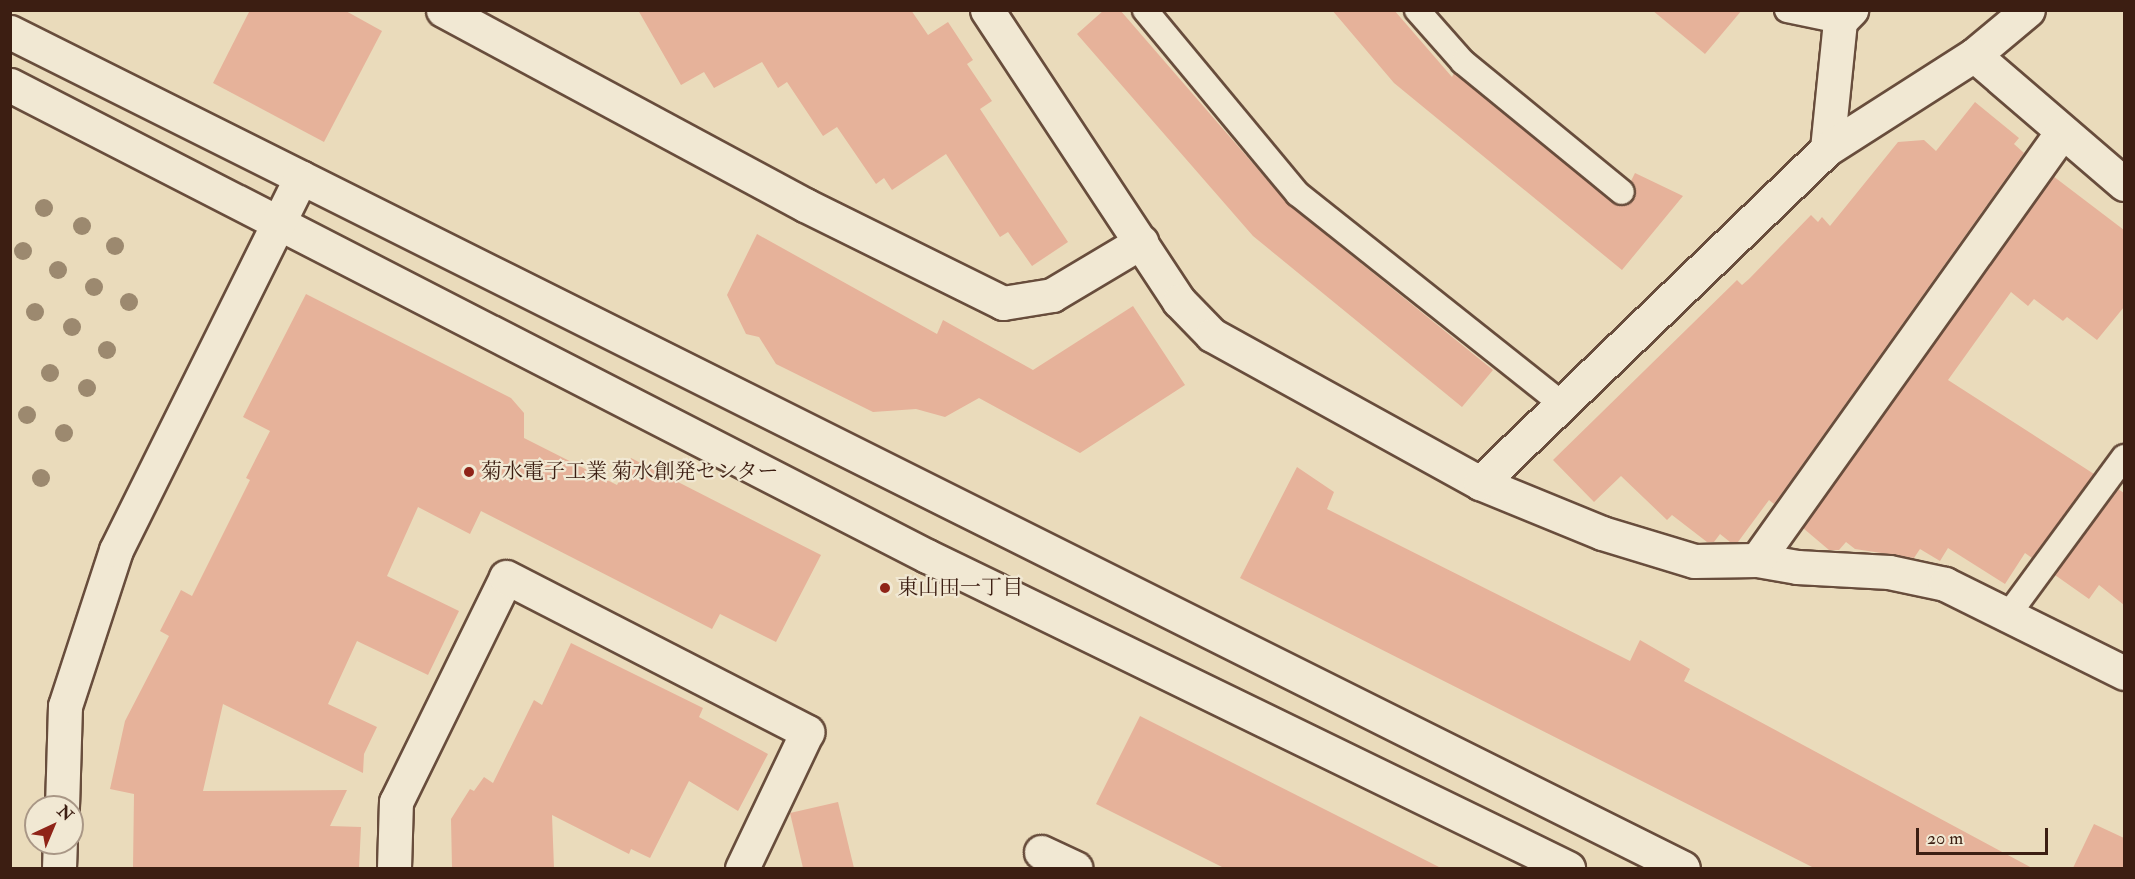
<!DOCTYPE html>
<meta charset="utf-8">
<style>
body{margin:0}
#map{position:relative;width:2135px;height:879px;overflow:hidden;background:#eadbbb;font-family:"IM FELL Double Pica","Noto Serif JP",serif}
div>[style]{position:absolute}
.building>*{inset:0;background:#e6b29a}
.roads{filter:drop-shadow(2px 0 #684d3c) drop-shadow(-2px 0 #684d3c) drop-shadow(0 2px #684d3c) drop-shadow(0 -2px #684d3c)}
.service>*{height:24px;margin:-12px;padding:0 12px;transform-origin:12px;border-radius:12px;background:#f1e8d3}
.minor>*{height:33px;margin:-16.5px;padding:0 16.5px;transform-origin:16.5px;border-radius:16.5px;background:#f1e8d3}
.tertiary>*{height:33px;margin:-16.5px;padding:0 16.5px;transform-origin:16.5px;border-radius:16.5px;background:#f1e8d3}
.trees>*{width:18px;height:18px;margin:-9px;border-radius:50%;background:#9c896f}
.dots>*{width:16px;height:16px;translate:-50% -50%;box-sizing:border-box;border:3px solid #f1e8d3;border-radius:50%}
span{translate:-50% -50%;white-space:nowrap;text-align:center;line-height:1.15;-webkit-text-stroke:4.5px #f1e8d3;paint-order:stroke}
.poi-label{font-size:21px;color:#3c1e12}
.left{translate:0 -50%;text-align:left}
.frame{position:absolute;inset:0;border:12px solid #3c1e12;pointer-events:none}
.north{position:absolute;left:24px;top:795px;width:60px;height:60px;box-sizing:border-box;background:#f1e8d3;border:2px solid #a99786;border-radius:50%;rotate:44deg;font-size:16px;font-weight:700;line-height:24px;text-align:center;color:#3c1e12}
.north::after{content:'';display:block;margin:auto;width:21px;height:27px;background:#8f2418;clip-path:polygon(50% 0,100% 100%,50% 72%,0 100%)}
.scale{position:absolute;left:1916px;top:828px;width:132px;height:27px;box-sizing:border-box;border:3px solid #3c1e12;border-top:0;padding-left:8px;font-size:18px;line-height:21px;white-space:nowrap;color:#3c1e12;-webkit-text-stroke:4px #f1e8d3;paint-order:stroke}
</style>
<div id="map">
<div class="building">
<i style="clip-path:polygon(250px 10px,344px 10px,382px 31px,324px 142px,213px 83px)"></i>
<i style="clip-path:polygon(638px 10px,911px 10px,928px 35px,948px 22px,973px 60px,967px 64px,992px 101px,980px 109px,1068px 242px,1032px 266px,1008px 232px,1000px 237px,946px 154px,892px 190px,884px 178px,876px 184px,837px 127px,823px 136px,787px 82px,778px 88px,762px 62px,714px 88px,704px 72px,681px 85px)"></i>
<i style="clip-path:polygon(1104px 10px,1120px 10px,1289px 205px,1493px 370px,1462px 407px,1253px 236px,1077px 34px)"></i>
<i style="clip-path:polygon(1332px 10px,1394px 10px,1452px 77px,1454px 73px,1613px 203px,1626px 205px,1633px 201px,1635px 188px,1631px 181px,1635px 173px,1683px 196px,1622px 270px,1394px 83px)"></i>
<i style="clip-path:polygon(1652px 10px,1742px 10px,1705px 54px)"></i>
<i style="clip-path:polygon(1975px 102px,2019px 138px,2014px 144px,2024px 153px,1774px 504px,1769px 500px,1738px 542px,1730px 542px,1720px 534px,1714px 542px,1707px 542px,1672px 515px,1667px 520px,1621px 476px,1594px 502px,1553px 460px,1737px 280px,1742px 285px,1749px 279px,1811px 215px,1818px 222px,1822px 217px,1830px 226px,1898px 142px,1924px 140px,1936px 151px)"></i>
<i style="clip-path:polygon(2053px 176px,2124px 230px,2124px 307px,2097px 340px,2067px 317px,2063px 321px,2034px 299px,2028px 306px,2011px 292px,1948px 380px,2094px 474px,2032px 558px,2025px 553px,2005px 584px,1948px 548px,1940px 561px,1920px 549px,1914px 558px,1855px 549px,1846px 542px,1839px 550px,1829px 550px,1803px 528px)"></i>
<i style="clip-path:polygon(757px 234px,937px 334px,943px 320px,1033px 370px,1133px 306px,1185px 385px,1080px 453px,979px 398px,945px 417px,916px 409px,873px 412px,776px 364px,759px 337px,746px 334px,727px 295px)"></i>
<i style="clip-path:polygon(306px 294px,511px 398px,524px 413px,524px 438px,617px 485px,631px 458px,821px 555px,776px 642px,720px 614px,712px 629px,481px 511px,470px 534px,418px 507px,387px 576px,459px 611px,428px 675px,357px 641px,328px 704px,377px 727px,364px 754px,363px 773px,223px 704px,203px 791px,347px 790px,330px 826px,361px 827px,359px 868px,133px 868px,134px 794px,110px 789px,125px 721px,169px 636px,160px 631px,181px 590px,192px 596px,250px 480px,246px 478px,270px 431px,243px 417px)"></i>
<i style="clip-path:polygon(1297px 467px,1334px 492px,1327px 509px,1630px 661px,1640px 640px,1690px 669px,1684px 681px,2032px 868px,1814px 868px,1240px 578px)"></i>
<i style="clip-path:polygon(2118px 489px,2124px 493px,2124px 605px,2099px 585px,2089px 599px,2055px 575px)"></i>
<i style="clip-path:polygon(571px 643px,703px 708px,699px 717px,768px 754px,738px 811px,689px 781px,650px 858px,631px 849px,629px 854px,552px 815px,554px 868px,452px 868px,451px 819px,470px 789px,474px 791px,484px 777px,493px 783px,534px 700px,542px 705px)"></i>
<i style="clip-path:polygon(1140px 716px,1441px 868px,1224px 868px,1096px 804px)"></i>
<i style="clip-path:polygon(838px 802px,854px 868px,803px 868px,790px 813px)"></i>
<i style="clip-path:polygon(2094px 824px,2124px 838px,2124px 868px,2073px 868px)"></i>
</div>
<div class="roads">
<div class="service">
<i style="left:1145px;top:10px;width:239px;rotate:50.3deg"></i>
<i style="left:1298px;top:194px;width:337px;rotate:38.5deg"></i>
<i style="left:1417px;top:10px;width:69px;rotate:48.5deg"></i>
<i style="left:1463px;top:62px;width:205px;rotate:39.3deg"></i>
<i style="left:1787px;top:10px;width:54px;rotate:11.7deg"></i>
<i style="left:2008px;top:615px;width:196px;rotate:-53.7deg"></i>
</div>
<div class="minor">
<i style="left:443px;top:10px;width:411px;rotate:28.3deg"></i>
<i style="left:805px;top:205px;width:221px;rotate:26.3deg"></i>
<i style="left:1003px;top:303px;width:50px;rotate:-9.3deg"></i>
<i style="left:1052px;top:295px;width:104px;rotate:-30.8deg"></i>
<i style="left:987px;top:10px;width:349px;rotate:56.6deg"></i>
<i style="left:1179px;top:301px;width:47px;rotate:45.9deg"></i>
<i style="left:1212px;top:335px;width:306px;rotate:28.9deg"></i>
<i style="left:1480px;top:483px;width:132px;rotate:22.3deg"></i>
<i style="left:1602px;top:533px;width:96px;rotate:16.9deg"></i>
<i style="left:1694px;top:561px;width:63px;rotate:-0.9deg"></i>
<i style="left:1757px;top:560px;width:41px;rotate:9.9deg"></i>
<i style="left:1797px;top:567px;width:92px;rotate:3.1deg"></i>
<i style="left:1889px;top:572px;width:57px;rotate:12.1deg"></i>
<i style="left:1945px;top:584px;width:200px;rotate:26.4deg"></i>
<i style="left:1974px;top:55px;width:70px;rotate:-39.8deg"></i>
<i style="left:1827px;top:149px;width:129px;rotate:-84.2deg"></i>
<i style="left:1840px;top:21px;width:16px;rotate:-45deg"></i>
<i style="left:1480px;top:483px;width:482px;rotate:-43.9deg"></i>
<i style="left:1827px;top:149px;width:174px;rotate:-32.6deg"></i>
<i style="left:1974px;top:55px;width:198px;rotate:40.7deg"></i>
<i style="left:1757px;top:560px;width:526px;rotate:-54.53deg"></i>
<i style="left:1041px;top:852px;width:38px;rotate:25deg"></i>
<i style="left:394px;top:868px;width:66px;rotate:-88.3deg"></i>
<i style="left:396px;top:802px;width:250px;rotate:-63.9deg"></i>
<i style="left:506px;top:577px;width:339px;rotate:27.2deg"></i>
<i style="left:807px;top:732px;width:151px;rotate:115.5deg"></i>
</div>
<div class="tertiary">
<i style="left:10px;top:32px;width:1870px;rotate:26.55deg"></i>
<i style="left:10px;top:85px;width:1031px;rotate:27.19deg"></i>
<i style="left:927px;top:556px;width:713px;rotate:25.95deg"></i>
<i style="left:62px;top:807px;width:101px;rotate:-88.3deg"></i>
<i style="left:65px;top:706px;width:164px;rotate:-71.9deg"></i>
<i style="left:116px;top:550px;width:416px;rotate:-63.6deg"></i>
<i style="left:59px;top:868px;width:25px;rotate:-88deg"></i>
</div>
</div>
<div class="trees">
<i style="left:44px;top:208px"></i>
<i style="left:82px;top:226px"></i>
<i style="left:115px;top:246px"></i>
<i style="left:23px;top:251px"></i>
<i style="left:58px;top:270px"></i>
<i style="left:94px;top:287px"></i>
<i style="left:129px;top:302px"></i>
<i style="left:35px;top:312px"></i>
<i style="left:72px;top:327px"></i>
<i style="left:107px;top:350px"></i>
<i style="left:50px;top:373px"></i>
<i style="left:87px;top:388px"></i>
<i style="left:27px;top:415px"></i>
<i style="left:64px;top:433px"></i>
<i style="left:41px;top:478px"></i>
</div>
<div class="dots">
<i style="left:469px;top:472px;background:#8f2418"></i>
<i style="left:885px;top:588px;background:#8f2418"></i>
</div>
<div class="poi-label">
<span class="left" style="left:481px;top:472px">菊水電子工業 菊水創発センター</span>
<span class="left" style="left:897px;top:588px">東山田一丁目</span>
</div>
<div class="frame"></div>
<div class="north">N</div>
<div class="scale">20 m</div>
</div>
